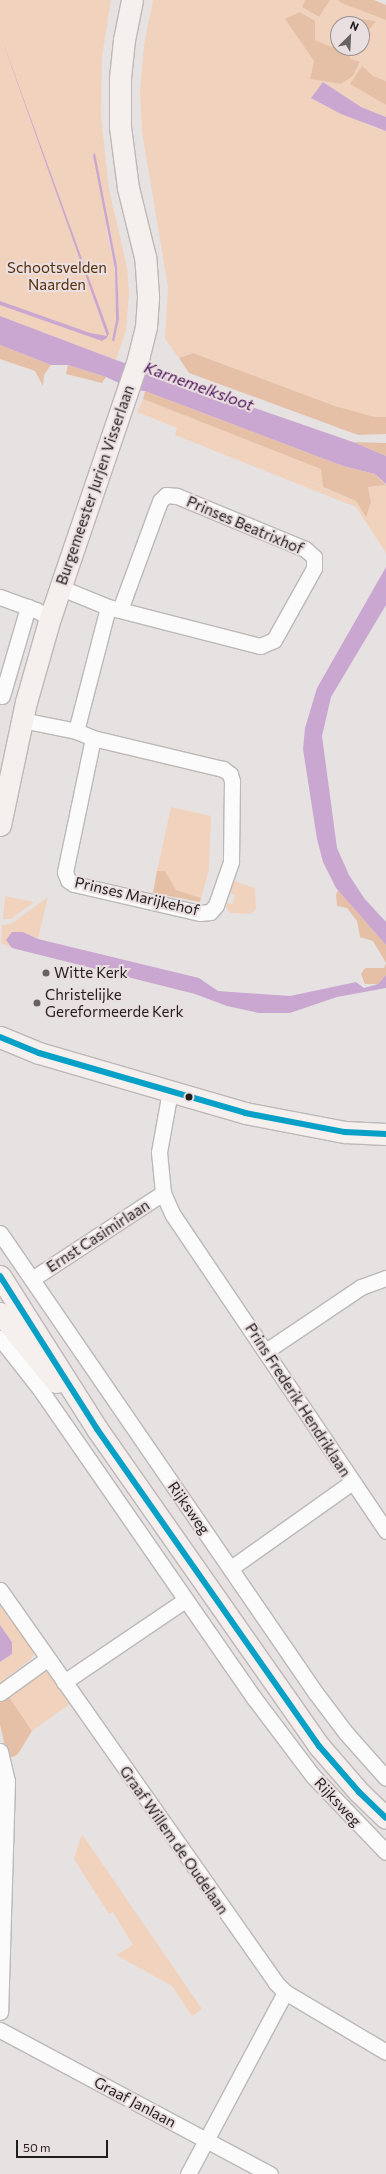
<!DOCTYPE html>
<style>
body{margin:0}
#map{position:relative;width:386px;height:2174px;overflow:hidden;background:#e7e2e2;font-family:Commissioner,sans-serif}
div>[style]{position:absolute}
.green>*{inset:0;background:#f1d2bd}
.forest>*{inset:0;background:#e5c0a6}
.water>*{inset:0;background:#caa7d0}
.roads{filter:drop-shadow(1px 0 #bcb8b8) drop-shadow(-1px 0 #bcb8b8) drop-shadow(0 1px #bcb8b8) drop-shadow(0 -1px #bcb8b8)}
.street>*{height:15px;margin:-7.5px;padding:0 7.5px;transform-origin:7.5px;border-radius:7.5px;background:#fbfbfb}
.secondary>*{height:21px;margin:-10.5px;padding:0 10.5px;transform-origin:10.5px;border-radius:10.5px;background:#f5f0ee}
.bus-1>*{height:6px;margin:-3px;padding:0 3px;transform-origin:3px;border-radius:3px;background:#08a0c7}
.dots>*{width:11px;height:11px;translate:-50% -50%;box-sizing:border-box;border:2px solid #eadfe0;border-radius:50%}
span{translate:-50% -50%;white-space:nowrap;text-align:center;line-height:1.15;-webkit-text-stroke:4px #eadfe0;paint-order:stroke}
.park-label{font-size:15px;color:#572f08}
.street-label{font-size:15px;color:#211e1e}
.poi-label{font-size:15px;color:#211e1e}
.left{translate:0 -50%;text-align:left}
.water-label{font-size:16px;color:#4a0f57;font-style:italic}
.north{position:absolute;left:330px;top:16px;width:40px;height:40px;box-sizing:border-box;background:#eadfe0;border:1px solid #9a9292;border-radius:50%;rotate:24deg;font-size:11px;font-weight:700;line-height:16px;text-align:center;color:#211e1e}
.north::after{content:'';display:block;margin:auto;width:14px;height:18px;background:#666363;clip-path:polygon(50% 0,100% 100%,50% 72%,0 100%)}
.scale{position:absolute;left:16px;top:2140px;width:92px;height:18px;box-sizing:border-box;border:2px solid #211e1e;border-top:0;padding-left:5px;font-size:12px;line-height:14px;white-space:nowrap;color:#211e1e;-webkit-text-stroke:3px #eadfe0;paint-order:stroke}
</style>
<div id="map">
<div class="green">
<i style="clip-path:polygon(evenodd,0 0,111px 0,102px 57px,101px 115px,109px 189px,127px 267px,129px 293px,126px 331px,116px 360px,0 316px,0 0,108px 222px,117px 266px,119px 319px,114px 341px,112px 340px,116px 320px,115px 269px,106px 228px,108px 222px)"></i>
<i style="clip-path:polygon(evenodd,153px 0,305px 0,302px 7px,318px 17px,330px 0,338px 0,341px 3px,386px 20px,386px 81px,373px 76px,351px 84px,386px 105px,386px 117px,361px 107px,323px 82px,365px 124px,386px 131px,386px 417px,375px 417px,335px 406px,193px 353px,179px 358px,165px 339px,168px 287px,142px 132px,140px 92px,144px 45px,153px 0,300px 12px,315px 40px,332px 47px,338px 44px,338px 24px,351px 24px,355px 18px,376px 21px,362px 39px,362px 48px,354px 48px,349px 54px,351px 59px,360px 63px,353px 76px,341px 84px,310px 79px,314px 61px,286px 19px,300px 12px)"></i>
<i style="clip-path:polygon(143px 399px,322px 469px,323px 487px,259px 461px,356px 501px,366px 516px,371px 502px,368px 487px,386px 485px,386px 553px,356px 507px,175px 435px,177px 428px,137px 412px)"></i>
<i style="clip-path:polygon(171px 807px,211px 816px,209px 870px,201px 898px,176px 890px,165px 871px,157px 871px)"></i>
<i style="clip-path:polygon(234px 881px,255px 888px,256px 909px,251px 914px,230px 913px,226px 907px,227px 903px,232px 904px,235px 895px,230px 893px)"></i>
<i style="clip-path:polygon(5px 896px,34px 902px,11px 919px,3px 919px)"></i>
<i style="clip-path:polygon(48px 897px,38px 939px,23px 932px,6px 940px,12px 948px,1px 943px,2px 925px,11px 924px)"></i>
<i style="clip-path:polygon(0 1601px,35px 1652px,31px 1659px,0 1683px,0 1662px,12px 1654px,12px 1642px,0 1625px)"></i>
<i style="clip-path:polygon(44px 1669px,49px 1672px,71px 1703px,32px 1731px,7px 1694px)"></i>
<i style="clip-path:polygon(82px 1834px,202px 2009px,192px 2016px,172px 1986px,116px 1955px,133px 1945px,113px 1912px,109px 1914px,74px 1859px)"></i>
</div>
<div class="forest">
<i style="clip-path:polygon(305px 0,330px 0,319px 17px,302px 7px)"></i>
<i style="clip-path:polygon(338px 0,374px 0,386px 5px,386px 20px,341px 3px)"></i>
<i style="clip-path:polygon(300px 12px,315px 21px,315px 40px,332px 47px,338px 44px,338px 48px,354px 48px,349px 55px,351px 59px,360px 62px,353px 76px,341px 84px,310px 79px,314px 61px,285px 19px)"></i>
<i style="clip-path:polygon(355px 18px,376px 21px,362px 39px,362px 24px,351px 24px)"></i>
<i style="clip-path:polygon(362px 66px,373px 76px,386px 81px,386px 105px,350px 84px)"></i>
<i style="clip-path:polygon(0 345px,51px 365px,44px 375px,43px 386px,35px 371px,0 359px)"></i>
<i style="clip-path:polygon(193px 353px,335px 406px,375px 417px,386px 417px,386px 434px,358px 435px,189px 373px,179px 358px)"></i>
<i style="clip-path:polygon(68px 365px,106px 377px,102px 383px,66px 374px)"></i>
<i style="clip-path:polygon(145px 391px,343px 466px,375px 474px,386px 485px,368px 487px,371px 502px,366px 517px,356px 501px,323px 487px,321px 469px,143px 399px)"></i>
<i style="clip-path:polygon(353px 442px,386px 443px,386px 456px)"></i>
<i style="clip-path:polygon(157px 871px,165px 871px,176px 890px,201px 898px,200px 902px,153px 893px)"></i>
<i style="clip-path:polygon(338px 890px,386px 945px,386px 975px,378px 984px,365px 984px,361px 974px,365px 968px,384px 968px,386px 963px,373px 941px,360px 937px,357px 921px,347px 908px,337px 906px,336px 895px)"></i>
<i style="clip-path:polygon(7px 1694px,32px 1731px,18px 1754px,13px 1757px,7px 1756px,0 1724px,0 1699px)"></i>
</div>
<div class="water">
<i style="clip-path:polygon(0 34px,109px 333px,107px 338px,102px 341px,0 305px,0 301px,90px 333px,107px 336px)"></i>
<i style="clip-path:polygon(323px 82px,361px 107px,386px 117px,386px 131px,341px 114px,311px 98px)"></i>
<i style="clip-path:polygon(95px 153px,117px 266px,119px 319px,114px 342px,112px 340px,116px 320px,115px 269px,93px 155px)"></i>
<i style="clip-path:polygon(0 316px,116px 360px,353px 442px,386px 456px,386px 484px,375px 474px,343px 466px,145px 391px,134px 390px,106px 377px,68px 365px,51px 365px,0 345px)"></i>
<i style="clip-path:polygon(386px 567px,386px 605px,331px 697px,322px 736px,337px 848px,349px 875px,364px 898px,386px 922px,386px 945px,336px 888px,323px 862px,317px 839px,303px 749px,305px 728px,317px 688px)"></i>
<i style="clip-path:polygon(12px 932px,23px 932px,38px 939px,199px 978px,218px 991px,290px 996px,356px 982px,364px 988px,378px 984px,386px 975px,386px 988px,337px 997px,290px 1013px,259px 1013px,227px 1006px,195px 994px,12px 948px,6px 940px)"></i>
<i style="clip-path:polygon(0 1625px,12px 1642px,12px 1654px,0 1662px)"></i>
</div>
<div class="roads">
<div class="street">
<i style="left:59px;top:587px;width:53px;rotate:22.2deg"></i>
<i style="left:108px;top:607px;width:157px;rotate:14.4deg"></i>
<i style="left:260px;top:646px;width:15px;rotate:-23deg"></i>
<i style="left:274px;top:640px;width:82px;rotate:-60.9deg"></i>
<i style="left:314px;top:568px;width:11px;rotate:-90deg"></i>
<i style="left:314px;top:557px;width:12px;rotate:-138deg"></i>
<i style="left:305px;top:549px;width:139px;rotate:-157.5deg"></i>
<i style="left:177px;top:496px;width:11px;rotate:-175deg"></i>
<i style="left:166px;top:495px;width:8px;rotate:135deg"></i>
<i style="left:160px;top:501px;width:116px;rotate:110.2deg"></i>
<i style="left:0;top:597px;width:38px;rotate:20deg"></i>
<i style="left:36px;top:610px;width:16px;rotate:30deg"></i>
<i style="left:2px;top:696px;width:93px;rotate:-73.7deg"></i>
<i style="left:22px;top:720px;width:55px;rotate:11.5deg"></i>
<i style="left:76px;top:731px;width:18px;rotate:22deg"></i>
<i style="left:93px;top:738px;width:137px;rotate:101.8deg"></i>
<i style="left:65px;top:872px;width:9px;rotate:69deg"></i>
<i style="left:68px;top:880px;width:7px;rotate:34deg"></i>
<i style="left:74px;top:884px;width:129px;rotate:13deg"></i>
<i style="left:200px;top:913px;width:10px;rotate:-6deg"></i>
<i style="left:210px;top:912px;width:9px;rotate:-49deg"></i>
<i style="left:216px;top:905px;width:46px;rotate:-70.8deg"></i>
<i style="left:231px;top:862px;width:81px;rotate:-89.3deg"></i>
<i style="left:232px;top:781px;width:7px;rotate:-106deg"></i>
<i style="left:230px;top:774px;width:9px;rotate:-144deg"></i>
<i style="left:223px;top:769px;width:134px;rotate:-166.6deg"></i>
<i style="left:76px;top:731px;width:128px;rotate:-75.5deg"></i>
<i style="left:170px;top:1091px;width:62px;rotate:100.2deg"></i>
<i style="left:159px;top:1152px;width:41px;rotate:84.4deg"></i>
<i style="left:163px;top:1193px;width:24px;rotate:66deg"></i>
<i style="left:173px;top:1215px;width:381px;rotate:56deg"></i>
<i style="left:0;top:1233px;width:557px;rotate:55.54deg"></i>
<i style="left:315px;top:1692px;width:51px;rotate:52.9deg"></i>
<i style="left:346px;top:1733px;width:60px;rotate:48.4deg"></i>
<i style="left:32px;top:1279px;width:157px;rotate:-33.3deg"></i>
<i style="left:0;top:1338px;width:65px;rotate:51.9deg"></i>
<i style="left:40px;top:1389px;width:376px;rotate:55.3deg"></i>
<i style="left:254px;top:1698px;width:98px;rotate:52.9deg"></i>
<i style="left:313px;top:1776px;width:105px;rotate:46.2deg"></i>
<i style="left:266px;top:1351px;width:115px;rotate:-34deg"></i>
<i style="left:361px;top:1287px;width:27px;rotate:-20deg"></i>
<i style="left:231px;top:1568px;width:148px;rotate:-35.4deg"></i>
<i style="left:0;top:1590px;width:479px;rotate:54.9deg"></i>
<i style="left:275px;top:1982px;width:14px;rotate:45deg"></i>
<i style="left:285px;top:1992px;width:117px;rotate:30.7deg"></i>
<i style="left:64px;top:1682px;width:146px;rotate:-34.1deg"></i>
<i style="left:0;top:1693px;width:58px;rotate:-35.9deg"></i>
<i style="left:0;top:1751px;width:31px;rotate:77deg"></i>
<i style="left:7px;top:1781px;width:231px;rotate:91.7deg"></i>
<i style="left:0;top:2030px;width:306px;rotate:28.1deg"></i>
<i style="left:188px;top:2174px;width:206px;rotate:-61.9deg"></i>
</div>
<div class="secondary">
<i style="left:0;top:825px;width:126px;rotate:-78.1deg"></i>
<i style="left:26px;top:702px;width:87px;rotate:-74.1deg"></i>
<i style="left:50px;top:618px;width:274px;rotate:-71.2deg"></i>
<i style="left:138px;top:359px;width:33px;rotate:-76deg"></i>
<i style="left:146px;top:327px;width:31px;rotate:-86deg"></i>
<i style="left:148px;top:296px;width:39px;rotate:-94deg"></i>
<i style="left:145px;top:257px;width:71px;rotate:-103.8deg"></i>
<i style="left:128px;top:188px;width:63px;rotate:-97.4deg"></i>
<i style="left:120px;top:126px;width:48px;rotate:-90deg"></i>
<i style="left:120px;top:78px;width:38px;rotate:-84deg"></i>
<i style="left:124px;top:40px;width:41px;rotate:-78.7deg"></i>
<i style="left:0;top:1037px;width:42px;rotate:22.3deg"></i>
<i style="left:39px;top:1053px;width:215px;rotate:16.2deg"></i>
<i style="left:245px;top:1113px;width:102px;rotate:10.8deg"></i>
<i style="left:345px;top:1132px;width:41px;rotate:2.8deg"></i>
<i style="left:0;top:1276px;width:181px;rotate:57.6deg"></i>
<i style="left:97px;top:1429px;width:387px;rotate:55deg"></i>
<i style="left:319px;top:1746px;width:61px;rotate:49deg"></i>
<i style="left:359px;top:1792px;width:37px;rotate:44deg"></i>
<i style="left:0;top:1313px;width:89px;rotate:50.9deg"></i>
</div>
</div>
<div class="bus-1">
<i style="left:0;top:1037px;width:42px;rotate:22.3deg"></i>
<i style="left:39px;top:1053px;width:215px;rotate:16.2deg"></i>
<i style="left:245px;top:1113px;width:102px;rotate:10.8deg"></i>
<i style="left:345px;top:1132px;width:41px;rotate:2.8deg"></i>
<i style="left:0;top:1276px;width:181px;rotate:57.6deg"></i>
<i style="left:97px;top:1429px;width:387px;rotate:55deg"></i>
<i style="left:319px;top:1746px;width:61px;rotate:49deg"></i>
<i style="left:359px;top:1792px;width:37px;rotate:44deg"></i>
</div>
<div class="dots">
<i style="left:46px;top:973px;background:#666363"></i>
<i style="left:37px;top:1003px;background:#666363"></i>
<i style="left:189px;top:1097px;background:#211e1e"></i>
</div>
<div class="park-label">
<span style="left:57px;top:276px">Schootsvelden<br>Naarden</span>
</div>
<div class="street-label">
<span style="left:95px;top:485px;rotate:-71deg">Burgemeester Jurjen Visserlaan</span>
<span style="left:245px;top:525px;rotate:23deg">Prinses Beatrixhof</span>
<span style="left:137px;top:896px;rotate:13deg">Prinses Marijkehof</span>
<span style="left:98px;top:1236px;rotate:-33deg">Ernst Casimirlaan</span>
<span style="left:298px;top:1400px;rotate:57deg">Prins Frederik Hendriklaan</span>
<span style="left:189px;top:1508px;rotate:55deg">Rijksweg</span>
<span style="left:338px;top:1802px;rotate:47deg">Rijksweg</span>
<span style="left:174px;top:1840px;rotate:55deg">Graaf Willem de Oudelaan</span>
<span style="left:135px;top:2102px;rotate:28deg">Graaf Janlaan</span>
</div>
<div class="poi-label">
<span class="left" style="left:54px;top:973px">Witte Kerk</span>
<span class="left" style="left:45px;top:1003px">Christelijke<br>Gereformeerde Kerk</span>
</div>
<div class="water-label">
<span style="left:199px;top:386px;rotate:20deg">Karnemelksloot</span>
</div>
<div class="north">N</div>
<div class="scale">50 m</div>
</div>
